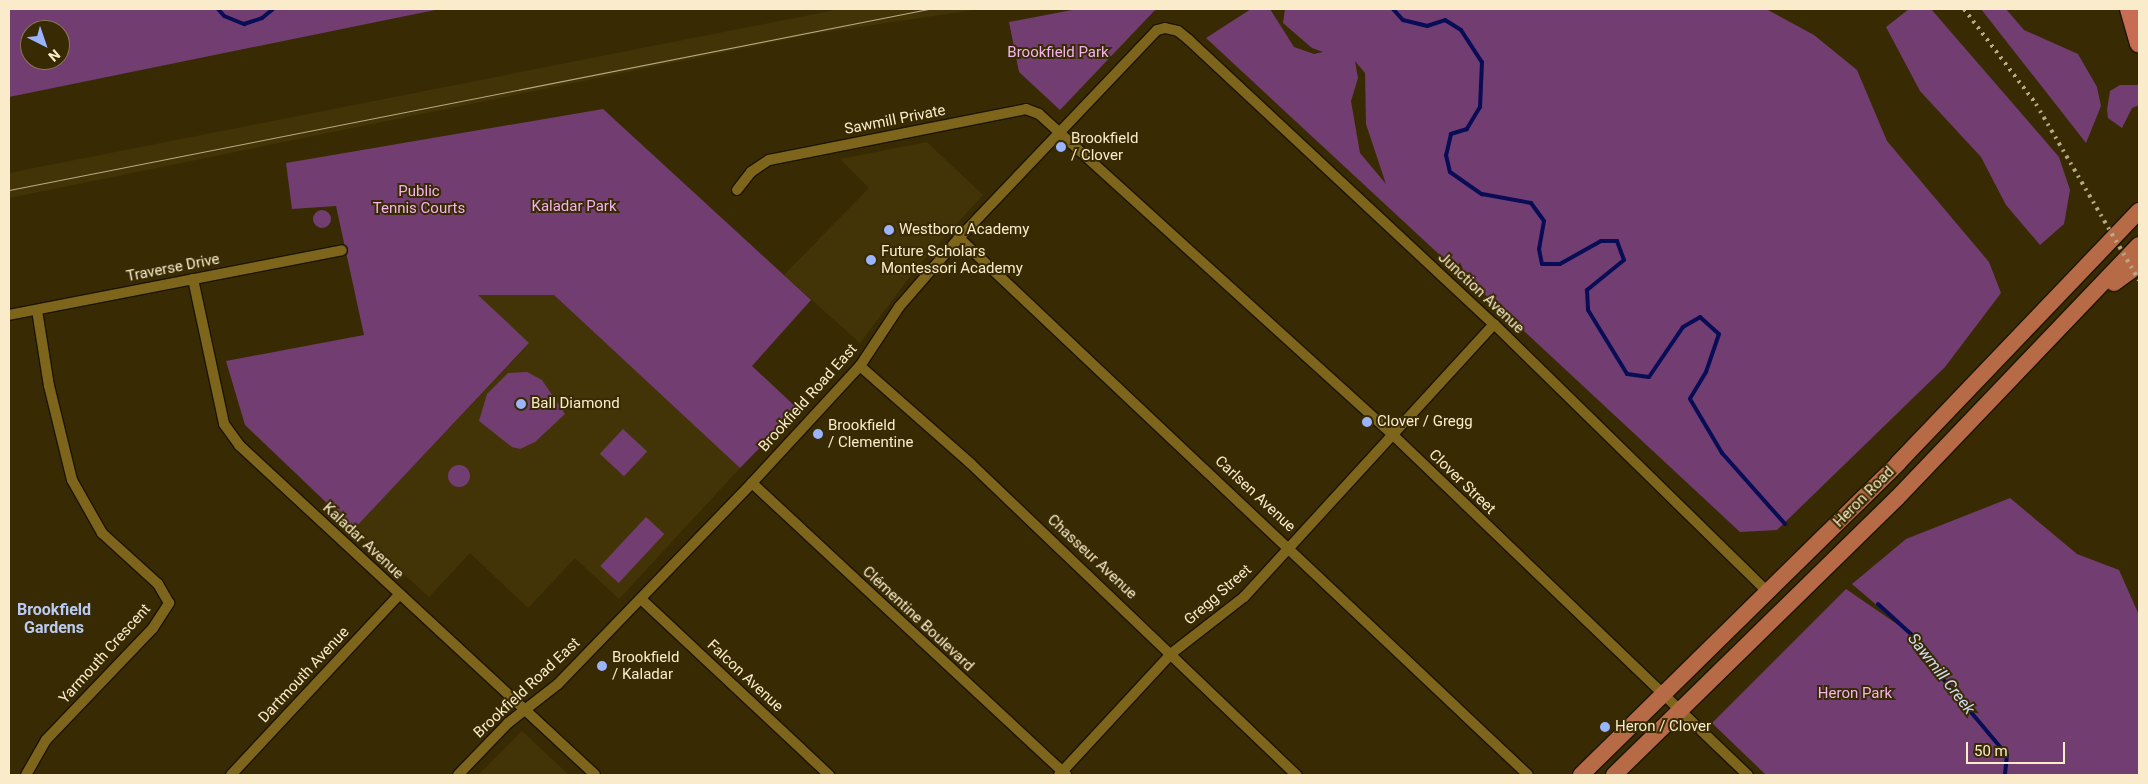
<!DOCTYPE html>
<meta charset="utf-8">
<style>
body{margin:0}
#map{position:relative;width:2148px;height:784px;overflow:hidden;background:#382b04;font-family:Roboto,sans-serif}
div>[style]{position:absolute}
.built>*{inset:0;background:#433407}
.green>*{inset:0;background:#723d71;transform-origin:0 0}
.round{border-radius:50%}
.stream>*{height:4px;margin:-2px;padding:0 2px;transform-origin:2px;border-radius:2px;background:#080d56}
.roads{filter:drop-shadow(1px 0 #1c1401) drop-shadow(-1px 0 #1c1401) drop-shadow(0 1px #1c1401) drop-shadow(0 -1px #1c1401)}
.minor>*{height:10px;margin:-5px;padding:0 5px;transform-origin:5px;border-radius:5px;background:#7e651c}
.primary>*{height:16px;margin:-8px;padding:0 8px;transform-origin:8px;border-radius:8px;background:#b66a45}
.trunk>*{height:18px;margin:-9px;padding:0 9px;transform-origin:9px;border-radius:9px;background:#c86c53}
.tram>*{height:1px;margin:-0.5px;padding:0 0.5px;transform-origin:0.5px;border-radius:0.5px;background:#b9ab88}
.rail>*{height:4px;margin-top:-2px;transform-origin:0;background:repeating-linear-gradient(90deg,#b9ab88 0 2.5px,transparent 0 7.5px)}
.dots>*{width:14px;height:14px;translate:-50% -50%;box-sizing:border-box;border:2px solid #382b04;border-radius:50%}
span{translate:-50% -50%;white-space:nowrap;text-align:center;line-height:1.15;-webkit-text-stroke:4px #382b04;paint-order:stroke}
.park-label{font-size:15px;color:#f6b3f2}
.street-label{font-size:15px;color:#faecca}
.poi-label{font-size:15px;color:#faecca}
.left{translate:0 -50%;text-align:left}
.neighbourhood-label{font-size:16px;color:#bacaf3;font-weight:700}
.water-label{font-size:16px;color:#d1dcf6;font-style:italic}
.frame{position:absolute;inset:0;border:10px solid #faecca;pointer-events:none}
.north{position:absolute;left:20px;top:20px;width:50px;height:50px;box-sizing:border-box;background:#382b04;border:1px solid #867853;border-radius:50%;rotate:139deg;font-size:14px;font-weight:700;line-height:20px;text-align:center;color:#faecca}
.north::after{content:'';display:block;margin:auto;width:18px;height:22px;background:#9ab5fd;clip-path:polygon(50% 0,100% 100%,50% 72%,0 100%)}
.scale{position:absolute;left:1966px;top:742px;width:99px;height:22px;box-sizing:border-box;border:2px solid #faecca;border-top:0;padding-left:6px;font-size:15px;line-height:18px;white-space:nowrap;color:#faecca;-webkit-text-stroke:4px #382b04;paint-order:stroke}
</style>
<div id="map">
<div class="built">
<i style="clip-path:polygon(840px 9px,980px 9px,819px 33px,9px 198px,9px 173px)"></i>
<i style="clip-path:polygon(927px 142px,983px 195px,918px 266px,860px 343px,784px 275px,869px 188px,840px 159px)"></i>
<i style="clip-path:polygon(477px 295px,554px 295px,740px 468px,619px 599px,575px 558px,528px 608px,470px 553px,429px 597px,354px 529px,529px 344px)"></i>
<i style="clip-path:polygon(522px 731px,569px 775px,478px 775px)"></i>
</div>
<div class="green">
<i style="clip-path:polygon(evenodd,9px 9px,440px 9px,9px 97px,9px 9px,30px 30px,60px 30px,60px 60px,30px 60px,30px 30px)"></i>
<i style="clip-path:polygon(1077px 9px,1156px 9px,1060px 110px,1019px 72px,1009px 22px)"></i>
<i style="clip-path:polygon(evenodd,1251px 9px,1270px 9px,1294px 47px,1314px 54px,1323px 52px,1312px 48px,1283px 23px,1285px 9px,1766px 9px,1814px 35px,1857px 70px,1887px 141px,1989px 262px,2001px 293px,1945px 367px,1777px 530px,1740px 532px,1466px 277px,1460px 262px,1456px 270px,1206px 38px,1251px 9px,1355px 61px,1365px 73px,1366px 124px,1386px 184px,1360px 153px,1351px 101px,1358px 78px,1355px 61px)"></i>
<i style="clip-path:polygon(1909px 9px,1931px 9px,2059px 157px,2070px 190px,2064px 224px,2040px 245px,2006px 205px,1981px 157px,1920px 91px,1886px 27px)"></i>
<i style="clip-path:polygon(1981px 9px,2006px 9px,2024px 30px,2078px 54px,2097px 87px,2101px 106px,2086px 143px)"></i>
<i style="clip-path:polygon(2120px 85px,2139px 85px,2139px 105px,2132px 108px,2122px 128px,2108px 118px,2107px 110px,2110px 91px)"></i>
<i style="clip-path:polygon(603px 109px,811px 300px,752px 366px,798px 409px,740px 468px,554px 295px,478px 295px,529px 343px,354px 529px,245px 425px,226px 361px,364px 335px,336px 206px,292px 209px,286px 163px)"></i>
<i class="round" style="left:313px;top:210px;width:18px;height:18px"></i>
<i style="clip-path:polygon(527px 372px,542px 380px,565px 414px,535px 442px,520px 449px,512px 447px,479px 421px,487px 394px,508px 373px)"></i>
<i style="left:623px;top:429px;width:33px;height:34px;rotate:43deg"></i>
<i class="round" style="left:448px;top:465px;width:22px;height:22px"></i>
<i style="clip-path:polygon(2010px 498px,2077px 554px,2119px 570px,2139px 615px,2139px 775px,1766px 775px,1712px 723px,1846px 589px,1907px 631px,1852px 584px,1906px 539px)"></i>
<i style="left:646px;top:517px;width:25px;height:67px;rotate:43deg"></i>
</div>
<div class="stream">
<i style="left:218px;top:9px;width:9px;rotate:49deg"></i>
<i style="left:224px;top:16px;width:22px;rotate:22deg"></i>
<i style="left:244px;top:24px;width:19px;rotate:-18deg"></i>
<i style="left:262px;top:18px;width:14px;rotate:-39deg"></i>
<i style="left:1393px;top:9px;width:15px;rotate:48deg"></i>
<i style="left:1403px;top:20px;width:25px;rotate:14deg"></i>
<i style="left:1427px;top:26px;width:19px;rotate:-18deg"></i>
<i style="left:1445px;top:20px;width:19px;rotate:32deg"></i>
<i style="left:1461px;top:30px;width:38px;rotate:57deg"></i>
<i style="left:1482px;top:62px;width:45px;rotate:92.5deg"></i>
<i style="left:1480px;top:107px;width:26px;rotate:121deg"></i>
<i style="left:1467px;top:129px;width:17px;rotate:163deg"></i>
<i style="left:1451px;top:134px;width:22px;rotate:103deg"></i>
<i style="left:1446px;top:155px;width:17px;rotate:77deg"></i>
<i style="left:1450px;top:172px;width:39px;rotate:35deg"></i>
<i style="left:1482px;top:194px;width:50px;rotate:10.4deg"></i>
<i style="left:1531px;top:203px;width:22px;rotate:54deg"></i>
<i style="left:1544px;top:221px;width:28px;rotate:100deg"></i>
<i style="left:1539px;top:249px;width:15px;rotate:79deg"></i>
<i style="left:1542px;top:264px;width:18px"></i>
<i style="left:1560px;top:264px;width:47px;rotate:-29.3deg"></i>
<i style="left:1601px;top:241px;width:16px"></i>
<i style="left:1617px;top:241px;width:20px;rotate:70deg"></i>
<i style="left:1624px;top:260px;width:48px;rotate:141deg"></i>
<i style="left:1587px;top:290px;width:20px;rotate:87deg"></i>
<i style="left:1588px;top:310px;width:75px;rotate:58.6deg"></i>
<i style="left:1627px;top:374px;width:22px;rotate:8deg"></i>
<i style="left:1649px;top:377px;width:60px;rotate:-55.8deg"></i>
<i style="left:1683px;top:327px;width:20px;rotate:-30deg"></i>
<i style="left:1700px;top:317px;width:25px;rotate:42deg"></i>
<i style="left:1719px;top:334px;width:40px;rotate:108.9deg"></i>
<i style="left:1706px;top:372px;width:31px;rotate:121deg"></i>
<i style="left:1690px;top:399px;width:63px;rotate:59.3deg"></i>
<i style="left:1722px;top:453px;width:95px;rotate:48.4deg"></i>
<i style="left:1878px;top:604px;width:46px;rotate:42.4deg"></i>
<i style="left:1912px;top:635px;width:47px;rotate:55.3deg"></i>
<i style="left:1939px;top:674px;width:106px;rotate:50deg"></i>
<i style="left:2007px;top:755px;width:20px;rotate:96deg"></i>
</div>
<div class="roads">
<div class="minor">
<i style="left:737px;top:190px;width:23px;rotate:-52deg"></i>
<i style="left:751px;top:172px;width:22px;rotate:-34deg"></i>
<i style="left:769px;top:160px;width:262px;rotate:-11.2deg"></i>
<i style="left:1026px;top:109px;width:14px;rotate:21deg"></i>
<i style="left:1039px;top:114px;width:476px;rotate:42.2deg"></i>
<i style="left:1392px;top:434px;width:493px;rotate:43.8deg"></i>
<i style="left:959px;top:238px;width:782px;rotate:43.34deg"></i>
<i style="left:193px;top:279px;width:148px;rotate:77.9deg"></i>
<i style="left:224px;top:424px;width:26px;rotate:54deg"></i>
<i style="left:239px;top:445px;width:485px;rotate:42.8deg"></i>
<i style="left:9px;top:315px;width:339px;rotate:-11deg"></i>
<i style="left:860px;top:366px;width:147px;rotate:41.4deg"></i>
<i style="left:970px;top:463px;width:452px;rotate:43.7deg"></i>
<i style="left:752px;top:483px;width:429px;rotate:42.9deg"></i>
<i style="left:641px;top:599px;width:258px;rotate:43.1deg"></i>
<i style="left:26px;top:775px;width:40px;rotate:-60.3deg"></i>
<i style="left:46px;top:740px;width:155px;rotate:-46.3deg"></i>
<i style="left:153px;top:628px;width:30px;rotate:-57deg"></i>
<i style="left:169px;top:603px;width:22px;rotate:-120deg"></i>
<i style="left:158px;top:584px;width:76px;rotate:-137.7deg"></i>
<i style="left:102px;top:533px;width:61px;rotate:-119.5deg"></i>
<i style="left:72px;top:480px;width:97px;rotate:-103.7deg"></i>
<i style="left:49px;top:386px;width:77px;rotate:-99deg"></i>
<i style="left:231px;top:775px;width:246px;rotate:-47deg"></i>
<i style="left:458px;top:775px;width:72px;rotate:-46.1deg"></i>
<i style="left:508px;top:723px;width:63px;rotate:-38deg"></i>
<i style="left:558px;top:684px;width:279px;rotate:-46deg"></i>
<i style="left:752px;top:483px;width:159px;rotate:-47.3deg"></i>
<i style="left:860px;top:366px;width:71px;rotate:-56.5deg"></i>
<i style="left:899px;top:307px;width:91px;rotate:-49deg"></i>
<i style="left:959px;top:238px;width:287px;rotate:-46.4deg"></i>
<i style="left:1157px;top:30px;width:8px;rotate:-14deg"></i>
<i style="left:1165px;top:28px;width:13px;rotate:13deg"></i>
<i style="left:1178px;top:31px;width:14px;rotate:39deg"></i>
<i style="left:1189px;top:40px;width:417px;rotate:43deg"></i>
<i style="left:1494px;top:324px;width:385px;rotate:44.4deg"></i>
<i style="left:1059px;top:775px;width:166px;rotate:-47.2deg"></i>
<i style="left:1172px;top:653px;width:91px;rotate:-37.9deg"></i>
<i style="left:1244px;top:597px;width:370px;rotate:-47.5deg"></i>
</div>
<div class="primary">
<i style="left:2114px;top:283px;width:31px;rotate:-36deg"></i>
<i style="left:1581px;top:775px;width:445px;rotate:-44.5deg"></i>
<i style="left:1898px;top:463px;width:349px;rotate:-46.3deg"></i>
<i style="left:1614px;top:775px;width:396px;rotate:-44.4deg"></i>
<i style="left:1897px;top:498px;width:350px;rotate:-46.3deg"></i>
</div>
<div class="trunk">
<i style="left:2129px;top:9px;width:36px;rotate:74deg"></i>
</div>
</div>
<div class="tram">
<i style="left:9px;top:190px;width:937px;rotate:-11.14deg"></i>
</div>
<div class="rail">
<i style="left:1964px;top:9px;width:119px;rotate:52.8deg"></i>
<i style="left:2036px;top:104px;width:204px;rotate:59.7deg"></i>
</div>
<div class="dots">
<i style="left:1061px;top:147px;background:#9ab5fd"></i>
<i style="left:889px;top:230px;background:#9ab5fd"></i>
<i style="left:871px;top:260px;background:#9ab5fd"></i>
<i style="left:521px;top:404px;background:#9ab5fd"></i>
<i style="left:1367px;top:422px;background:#9ab5fd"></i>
<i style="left:818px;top:434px;background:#9ab5fd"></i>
<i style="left:602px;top:666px;background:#9ab5fd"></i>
<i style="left:1605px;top:727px;background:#9ab5fd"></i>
</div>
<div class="park-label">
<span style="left:1058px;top:53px">Brookfield Park</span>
<span style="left:419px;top:200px">Public<br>Tennis Courts</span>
<span style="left:574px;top:207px">Kaladar Park</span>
<span style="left:1855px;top:694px">Heron Park</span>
</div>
<div class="street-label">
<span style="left:895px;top:120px;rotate:-11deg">Sawmill Private</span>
<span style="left:173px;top:268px;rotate:-11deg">Traverse Drive</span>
<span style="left:1481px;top:293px;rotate:43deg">Junction Avenue</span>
<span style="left:808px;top:398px;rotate:-48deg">Brookfield Road East</span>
<span style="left:1462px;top:482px;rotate:44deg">Clover Street</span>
<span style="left:1255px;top:494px;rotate:43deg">Carlsen Avenue</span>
<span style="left:1864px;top:497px;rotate:-45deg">Heron Road</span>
<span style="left:363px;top:541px;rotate:43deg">Kaladar Avenue</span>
<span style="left:1092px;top:557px;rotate:43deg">Chasseur Avenue</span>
<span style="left:1218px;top:595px;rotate:-41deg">Gregg Street</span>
<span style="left:918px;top:619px;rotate:43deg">Clémentine Boulevard</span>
<span style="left:105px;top:654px;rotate:-48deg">Yarmouth Crescent</span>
<span style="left:304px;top:675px;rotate:-47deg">Dartmouth Avenue</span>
<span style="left:745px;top:676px;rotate:43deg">Falcon Avenue</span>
<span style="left:527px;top:688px;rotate:-43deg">Brookfield Road East</span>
</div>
<div class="poi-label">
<span class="left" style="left:1071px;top:147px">Brookfield<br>/ Clover</span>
<span class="left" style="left:899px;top:230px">Westboro Academy</span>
<span class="left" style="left:881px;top:260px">Future Scholars<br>Montessori Academy</span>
<span class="left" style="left:531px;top:404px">Ball Diamond</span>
<span class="left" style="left:1377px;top:422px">Clover / Gregg</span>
<span class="left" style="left:828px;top:434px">Brookfield<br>/ Clementine</span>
<span class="left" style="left:612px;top:666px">Brookfield<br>/ Kaladar</span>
<span class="left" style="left:1615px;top:727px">Heron / Clover</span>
</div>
<div class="neighbourhood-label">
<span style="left:54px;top:619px">Brookfield<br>Gardens</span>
</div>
<div class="water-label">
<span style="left:1941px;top:674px;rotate:52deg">Sawmill Creek</span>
</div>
<div class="frame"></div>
<div class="north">N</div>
<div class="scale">50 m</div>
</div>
